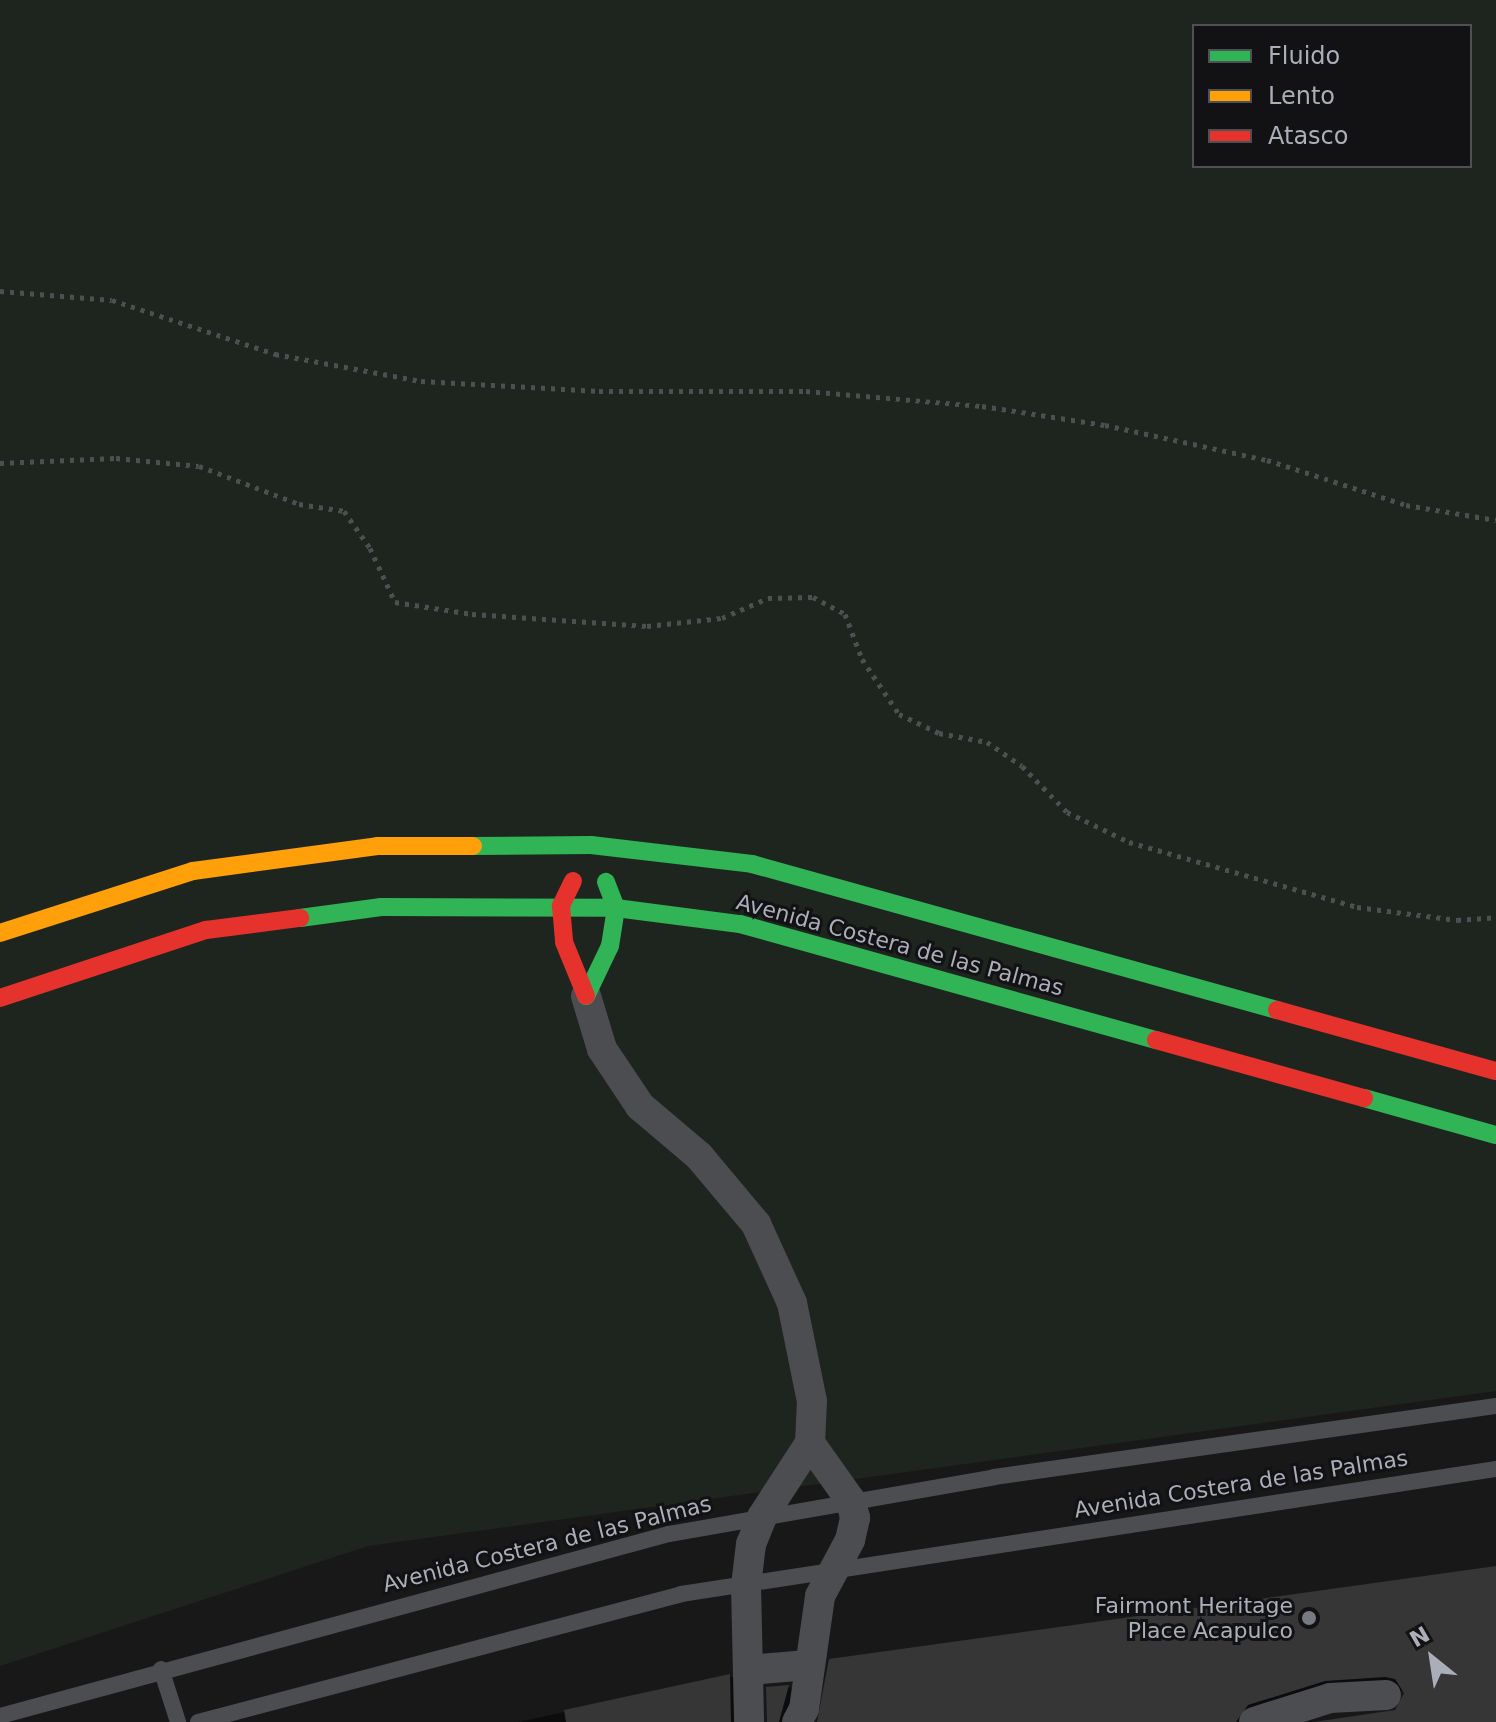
<!DOCTYPE html>
<style>
body{margin:0}
#map{position:relative;width:1496px;height:1722px;overflow:hidden;background:#181818;font-family:"DejaVu Sans",sans-serif}
div>[style]{position:absolute}
.green>*{inset:0;background:#1e251f}
.shadow>*{inset:0;background:#0007}
.building>*{inset:0;background:#363637}
.path>*{height:5px;margin-top:-2.5px;transform-origin:0;background:repeating-linear-gradient(90deg,#4e4f53 0 4px,transparent 0 10px)}
.lane>*{height:16px;margin:-8px;padding:0 8px;transform-origin:8px;border-radius:8px;background:#4c4d51}
.street>*{height:30px;margin:-15px;padding:0 15px;transform-origin:15px;border-radius:15px;background:#4c4d51}
.fast>*{height:18px;margin:-9px;padding:0 9px;transform-origin:9px;border-radius:9px;background:#30b455}
.slow>*{height:18px;margin:-9px;padding:0 9px;transform-origin:9px;border-radius:9px;background:#ff9f0a}
.jam>*{height:18px;margin:-9px;padding:0 9px;transform-origin:9px;border-radius:9px;background:#e5322d}
.dots>*{width:22px;height:22px;translate:-50% -50%;box-sizing:border-box;border:4px solid #121214;border-radius:50%}
span{translate:-50% -50%;white-space:nowrap;text-align:center;line-height:1.15;-webkit-text-stroke:6px #121214;paint-order:stroke}
.street-label{font-size:22px;color:#aaaeb9}
.poi-label{font-size:22px;color:#aaaeb9}
.right{translate:-100% -50%;text-align:right}
.legend{position:absolute;left:1192px;top:24px;width:280px;height:144px;box-sizing:border-box;background:#121214;border:2px solid #4f5056;margin:0;padding:10px 14px;list-style:none;font-size:24px;color:#aaaeb9}
.legend li{display:flex;align-items:center;gap:16px;height:40px}
.legend b{width:40px;border:2px solid #4f5056}
.north{position:absolute;left:1392px;top:1618px;width:80px;height:80px;-webkit-text-stroke:6px #121214;paint-order:stroke;rotate:330deg;font-size:22px;font-weight:700;line-height:32px;text-align:center;color:#aaaeb9}
.north::after{content:'';display:block;margin:auto;width:28px;height:36px;background:#aaaeb9;clip-path:polygon(50% 0,100% 100%,50% 72%,0 100%)}
</style>
<div id="map">
<div class="green">
<i style="clip-path:polygon(evenodd,0 0,1496px 0,1496px 1391px,368px 1546px,0 1666px,0 0,1194px 26px,1470px 26px,1470px 166px,1194px 166px,1194px 26px)"></i>
</div>
<div class="shadow">
<i style="clip-path:polygon(1496px 1568px,1496px 1722px,1320px 1722px,1388px 1715px,1398px 1711px,1404px 1691px,1348px 1692px,1263px 1722px,819px 1722px)"></i>
<i style="clip-path:polygon(730px 1676px,752px 1689px,754px 1722px,518px 1722px)"></i>
<i style="clip-path:polygon(789px 1687px,811px 1699px,805px 1722px,769px 1722px,768px 1688px)"></i>
</div>
<div class="building">
<i style="clip-path:polygon(1496px 1566px,1496px 1722px,1314px 1722px,1395px 1710px,1404px 1693px,1395px 1679px,1385px 1677px,1325px 1681px,1248px 1705px,1236px 1722px,817px 1722px,829px 1659px)"></i>
<i style="clip-path:polygon(730px 1674px,731px 1722px,566px 1722px,564px 1710px)"></i>
<i style="clip-path:polygon(789px 1685px,779px 1722px,767px 1722px,766px 1687px)"></i>
</div>
<div class="path">
<i style="left:0;top:291px;width:112px;rotate:4.6deg"></i>
<i style="left:112px;top:300px;width:172px;rotate:18.3deg"></i>
<i style="left:275px;top:354px;width:148px;rotate:10.5deg"></i>
<i style="left:421px;top:381px;width:178px;rotate:3.2deg"></i>
<i style="left:599px;top:391px;width:207px"></i>
<i style="left:806px;top:391px;width:177px;rotate:4.9deg"></i>
<i style="left:982px;top:406px;width:124px;rotate:8.8deg"></i>
<i style="left:1105px;top:425px;width:166px;rotate:12.2deg"></i>
<i style="left:1267px;top:460px;width:146px;rotate:17.9deg"></i>
<i style="left:1406px;top:505px;width:91px;rotate:9.5deg"></i>
<i style="left:0;top:463px;width:116px;rotate:-2.5deg"></i>
<i style="left:116px;top:458px;width:83px;rotate:5.5deg"></i>
<i style="left:199px;top:466px;width:107px;rotate:20.8deg"></i>
<i style="left:299px;top:504px;width:46px;rotate:8.8deg"></i>
<i style="left:344px;top:511px;width:45px;rotate:54.9deg"></i>
<i style="left:370px;top:548px;width:60px;rotate:65.2deg"></i>
<i style="left:395px;top:602px;width:78px;rotate:8.9deg"></i>
<i style="left:472px;top:614px;width:175px;rotate:3.9deg"></i>
<i style="left:647px;top:626px;width:75px;rotate:-6.1deg"></i>
<i style="left:722px;top:618px;width:50px;rotate:-23.5deg"></i>
<i style="left:768px;top:598px;width:45px;rotate:-1.3deg"></i>
<i style="left:813px;top:597px;width:36px;rotate:28deg"></i>
<i style="left:845px;top:614px;width:48px;rotate:69.3deg"></i>
<i style="left:862px;top:659px;width:66px;rotate:56.1deg"></i>
<i style="left:899px;top:714px;width:44px;rotate:25.4deg"></i>
<i style="left:939px;top:733px;width:49px;rotate:10.6deg"></i>
<i style="left:987px;top:742px;width:42px;rotate:34.4deg"></i>
<i style="left:1022px;top:766px;width:64px;rotate:45.6deg"></i>
<i style="left:1067px;top:812px;width:69px;rotate:25.8deg"></i>
<i style="left:1129px;top:842px;width:237px;rotate:15.9deg"></i>
<i style="left:1357px;top:907px;width:101px;rotate:7.4deg"></i>
<i style="left:1457px;top:920px;width:39px;rotate:-4deg"></i>
</div>
<div class="lane">
<i style="left:161px;top:1669px;width:56px;rotate:72.2deg"></i>
<i style="left:0;top:1716px;width:693px;rotate:-15.22deg"></i>
<i style="left:669px;top:1534px;width:330px;rotate:-9.9deg"></i>
<i style="left:994px;top:1477px;width:507px;rotate:-8.05deg"></i>
<i style="left:198px;top:1722px;width:500px;rotate:-14.8deg"></i>
<i style="left:681px;top:1594px;width:825px;rotate:-8.72deg"></i>
</div>
<div class="street">
<i style="left:586px;top:996px;width:55px;rotate:73.2deg"></i>
<i style="left:602px;top:1049px;width:69px;rotate:56.3deg"></i>
<i style="left:640px;top:1106px;width:77px;rotate:40.3deg"></i>
<i style="left:699px;top:1156px;width:89px;rotate:50deg"></i>
<i style="left:756px;top:1224px;width:87px;rotate:65.5deg"></i>
<i style="left:792px;top:1303px;width:100px;rotate:78.5deg"></i>
<i style="left:812px;top:1401px;width:42px;rotate:92.7deg"></i>
<i style="left:810px;top:1443px;width:88px;rotate:123deg"></i>
<i style="left:762px;top:1517px;width:29px;rotate:112deg"></i>
<i style="left:751px;top:1544px;width:42px;rotate:96.8deg"></i>
<i style="left:746px;top:1586px;width:136px;rotate:88.7deg"></i>
<i style="left:749px;top:1670px;width:59px;rotate:-4.8deg"></i>
<i style="left:797px;top:1722px;width:15px;rotate:-62deg"></i>
<i style="left:804px;top:1709px;width:114px;rotate:-81.9deg"></i>
<i style="left:820px;top:1596px;width:64px;rotate:-61.8deg"></i>
<i style="left:850px;top:1540px;width:23px;rotate:-77deg"></i>
<i style="left:855px;top:1518px;width:17px;rotate:-103deg"></i>
<i style="left:851px;top:1501px;width:71px;rotate:-125.3deg"></i>
<i style="left:1254px;top:1722px;width:80px;rotate:-17.5deg"></i>
<i style="left:1330px;top:1698px;width:56px;rotate:-3.1deg"></i>
</div>
<div class="fast">
<i style="left:473px;top:846px;width:118px;rotate:-0.5deg"></i>
<i style="left:591px;top:845px;width:162px;rotate:6.7deg"></i>
<i style="left:752px;top:864px;width:545px;rotate:15.54deg"></i>
<i style="left:300px;top:918px;width:82px;rotate:-7.7deg"></i>
<i style="left:381px;top:907px;width:235px;rotate:0.2deg"></i>
<i style="left:616px;top:908px;width:125px;rotate:7.4deg"></i>
<i style="left:740px;top:924px;width:432px;rotate:15.6deg"></i>
<i style="left:586px;top:996px;width:55px;rotate:-64.4deg"></i>
<i style="left:610px;top:946px;width:38px;rotate:-81deg"></i>
<i style="left:616px;top:908px;width:28px;rotate:-111deg"></i>
<i style="left:1364px;top:1098px;width:137px;rotate:15.7deg"></i>
</div>
<div class="slow">
<i style="left:0;top:933px;width:203px;rotate:-17.8deg"></i>
<i style="left:193px;top:871px;width:186px;rotate:-7.7deg"></i>
<i style="left:377px;top:846px;width:96px"></i>
</div>
<div class="jam">
<i style="left:573px;top:881px;width:28px;rotate:116deg"></i>
<i style="left:561px;top:906px;width:36px;rotate:85deg"></i>
<i style="left:564px;top:942px;width:58px;rotate:67.8deg"></i>
<i style="left:0;top:998px;width:217px;rotate:-18.3deg"></i>
<i style="left:206px;top:930px;width:95px;rotate:-7.3deg"></i>
<i style="left:1277px;top:1010px;width:227px;rotate:15.6deg"></i>
<i style="left:1156px;top:1040px;width:216px;rotate:15.6deg"></i>
</div>
<div class="dots">
<i style="left:1309px;top:1618px;background:#777a81"></i>
</div>
<div class="street-label">
<span style="left:900px;top:945px;rotate:15deg">Avenida Costera de las Palmas</span>
<span style="left:1241px;top:1484px;rotate:-9deg">Avenida Costera de las Palmas</span>
<span style="left:547px;top:1544px;rotate:-14deg">Avenida Costera de las Palmas</span>
</div>
<div class="poi-label">
<span class="right" style="left:1293px;top:1618px">Fairmont Heritage<br>Place Acapulco</span>
</div>
<ul class="legend">
<li><b style="height:10px;background:#30b455"></b>Fluido</li>
<li><b style="height:10px;background:#ff9f0a"></b>Lento</li>
<li><b style="height:10px;background:#e5322d"></b>Atasco</li>
</ul>
<div class="north">N</div>
</div>
